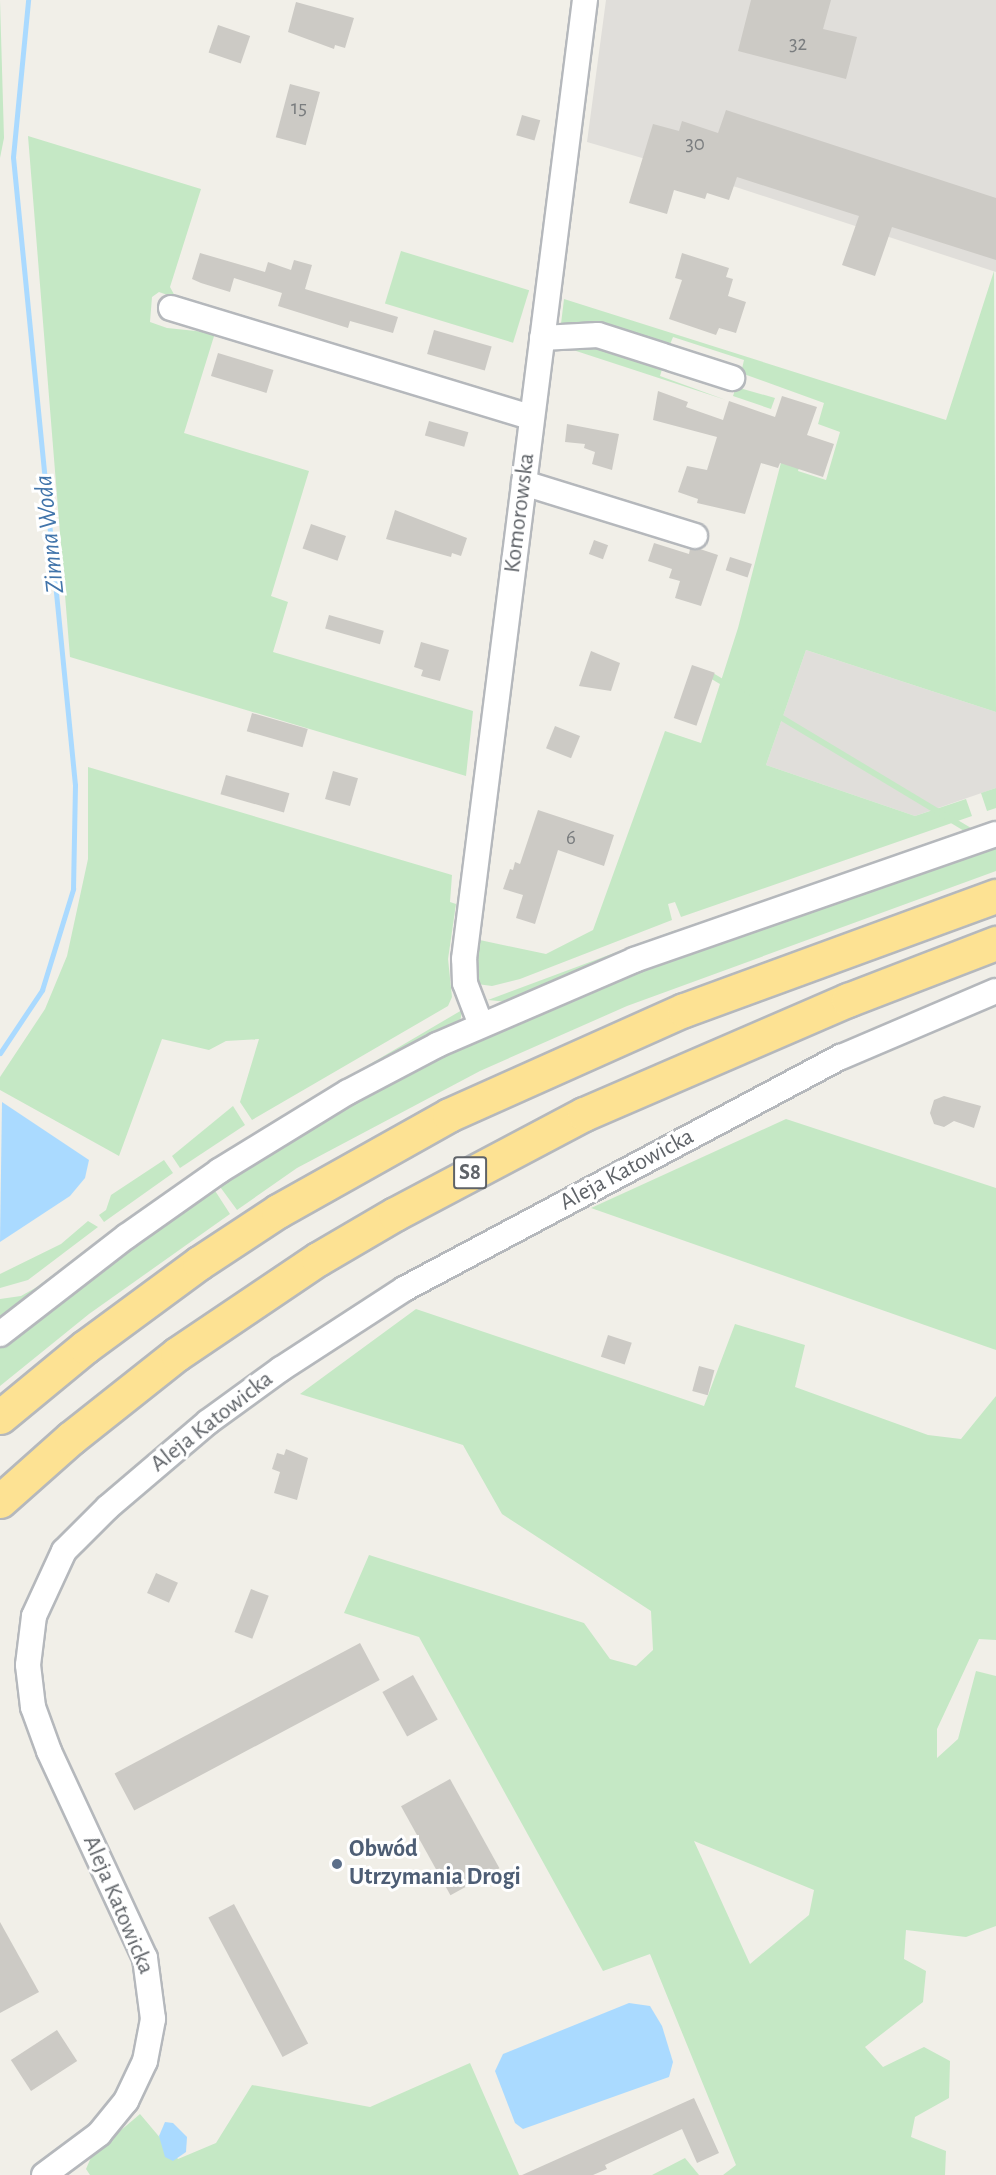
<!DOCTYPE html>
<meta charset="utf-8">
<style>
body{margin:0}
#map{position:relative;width:996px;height:2175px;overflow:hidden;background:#f1efe8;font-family:"Alegreya Sans",sans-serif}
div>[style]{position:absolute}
.industrial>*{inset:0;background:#e0deda}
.green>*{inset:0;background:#c5e8c5;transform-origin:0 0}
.water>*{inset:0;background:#aadaff}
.stream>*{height:5px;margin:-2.5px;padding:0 2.5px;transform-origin:2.5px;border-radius:2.5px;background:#aadaff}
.building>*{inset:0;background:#cccac5;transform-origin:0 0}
.roads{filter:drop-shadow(2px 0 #b5b8bc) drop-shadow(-2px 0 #b5b8bc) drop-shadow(0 2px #b5b8bc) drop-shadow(0 -2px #b5b8bc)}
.minor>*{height:24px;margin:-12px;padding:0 12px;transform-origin:12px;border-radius:12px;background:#fff}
.highway>*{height:33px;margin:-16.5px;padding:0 16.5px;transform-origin:16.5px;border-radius:16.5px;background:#fde293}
.dots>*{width:16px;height:16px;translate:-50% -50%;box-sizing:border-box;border:3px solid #fff;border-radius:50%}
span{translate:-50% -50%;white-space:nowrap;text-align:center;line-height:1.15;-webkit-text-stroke:6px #fff;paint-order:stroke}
.number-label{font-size:21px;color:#7a7d7f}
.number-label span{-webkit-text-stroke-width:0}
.shield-label span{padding:2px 4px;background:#fff;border:2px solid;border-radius:4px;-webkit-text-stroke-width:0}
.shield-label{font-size:22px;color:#5f6368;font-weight:700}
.street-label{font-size:24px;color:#5f6368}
.service-label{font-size:24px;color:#4e5e75;font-weight:700}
.left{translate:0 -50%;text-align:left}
.water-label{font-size:26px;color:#4174aa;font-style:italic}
</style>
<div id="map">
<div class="industrial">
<i style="clip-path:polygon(606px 0,996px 0,996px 272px,687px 171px,587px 142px)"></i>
<i style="clip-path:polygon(806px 650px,996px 712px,996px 788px,915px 816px,766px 765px)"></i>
</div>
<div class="green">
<i style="clip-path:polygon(0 0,4px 138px,0 158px)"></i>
<i style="clip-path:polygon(28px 136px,201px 189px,170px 287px,176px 298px,159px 292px,152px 297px,150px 322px,167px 328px,215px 333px,184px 433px,309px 471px,271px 596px,288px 602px,273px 652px,473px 711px,466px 776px,70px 657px)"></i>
<i style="left:401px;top:251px;width:134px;height:55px;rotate:17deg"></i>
<i style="clip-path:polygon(994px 271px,996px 712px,806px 650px,766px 765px,915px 816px,966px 799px,972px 816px,681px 917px,675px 902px,668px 904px,672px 920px,520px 979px,492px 986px,477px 984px,475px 939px,546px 954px,593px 930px,665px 731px,701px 743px,738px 628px,783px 455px,801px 461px,798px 471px,826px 480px,840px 432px,818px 424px,824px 403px,741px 373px,744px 360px,673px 337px,669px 347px,560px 332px,564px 299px,946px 420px)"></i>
<i style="clip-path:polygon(583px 342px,663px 366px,660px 376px,726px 400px,567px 348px)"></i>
<i style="clip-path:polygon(736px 387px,775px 398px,771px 409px,733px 396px)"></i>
<i style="clip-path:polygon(88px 767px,452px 875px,450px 902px,456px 904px,448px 959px,452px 997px,448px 1006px,252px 1120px,240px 1102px,259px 1039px,226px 1041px,209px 1050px,162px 1039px,119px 1156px,0 1090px,0 1077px,45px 1009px,67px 956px,88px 859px)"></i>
<i style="clip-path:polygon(996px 788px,996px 808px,987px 811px,981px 793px)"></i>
<i style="left:971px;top:828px;width:6px;height:303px;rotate:121deg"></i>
<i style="clip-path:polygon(996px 845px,996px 871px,627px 1006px,480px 1071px,297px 1168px,237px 1210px,218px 1184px,356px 1098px,466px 1042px,638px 969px)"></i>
<i style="clip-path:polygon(676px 930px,675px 934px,508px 1002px,488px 1000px)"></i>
<i style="clip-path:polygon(462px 1010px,460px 1023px,264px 1131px,258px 1130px)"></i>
<i style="clip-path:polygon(233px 1106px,245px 1125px,180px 1168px,172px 1156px)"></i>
<i style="clip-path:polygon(786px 1119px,996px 1188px,996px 1350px,591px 1208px)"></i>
<i style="clip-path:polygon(164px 1160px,173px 1173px,104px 1222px,99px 1215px,106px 1210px,111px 1195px)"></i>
<i style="clip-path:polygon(212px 1186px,230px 1214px,89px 1314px,0 1386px,0 1348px)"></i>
<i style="clip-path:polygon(88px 1221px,98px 1227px,28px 1280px,0 1288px,0 1274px,61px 1244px)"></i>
<i style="clip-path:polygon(103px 1237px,102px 1243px,0 1316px,0 1299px,21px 1296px,37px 1287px)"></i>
<i style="clip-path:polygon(evenodd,416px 1309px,704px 1406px,735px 1324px,805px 1345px,795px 1387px,928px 1435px,961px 1439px,996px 1396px,996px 1640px,979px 1639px,937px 1729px,937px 1758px,958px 1739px,976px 1671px,996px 1676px,996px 1926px,966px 1937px,906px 1930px,904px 1959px,926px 1971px,923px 2002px,865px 2047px,883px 2067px,924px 2047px,950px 2061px,949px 2098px,915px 2117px,911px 2137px,946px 2151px,945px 2175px,723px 2175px,736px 2165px,650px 1954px,603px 1971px,419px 1637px,344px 1613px,369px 1555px,584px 1623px,610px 1659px,636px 1666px,653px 1650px,651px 1611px,502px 1514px,463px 1445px,300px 1394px,416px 1309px,694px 1841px,814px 1890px,809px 1915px,750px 1964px,694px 1841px)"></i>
<i style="clip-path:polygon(470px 2063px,519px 2175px,90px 2175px,86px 2169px,92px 2155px,140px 2114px,178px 2159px,216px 2143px,252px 2085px,370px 2107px)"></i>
<i style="clip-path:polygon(685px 2158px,699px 2175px,652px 2175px)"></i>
</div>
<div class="water">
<i style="clip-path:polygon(2px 1102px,89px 1160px,85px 1178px,70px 1196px,0 1242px)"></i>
<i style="clip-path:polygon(629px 2003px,650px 2006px,662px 2026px,673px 2062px,669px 2077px,523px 2129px,515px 2123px,495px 2071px,503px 2054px)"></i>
<i style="clip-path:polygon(165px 2122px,173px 2123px,187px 2137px,186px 2152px,173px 2161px,165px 2157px,159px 2136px)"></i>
</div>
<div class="stream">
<i style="left:0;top:1053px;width:76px;rotate:-56.3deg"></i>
<i style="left:42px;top:990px;width:106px;rotate:-72.9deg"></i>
<i style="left:73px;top:889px;width:104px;rotate:-88.9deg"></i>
<i style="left:75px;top:785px;width:631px;rotate:-95.64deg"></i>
<i style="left:13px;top:157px;width:158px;rotate:-84.5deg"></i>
</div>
<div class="building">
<i style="clip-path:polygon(751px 0,831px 0,823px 29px,857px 37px,846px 79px,738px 51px)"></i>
<i style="clip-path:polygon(296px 2px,354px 18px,345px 48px,335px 45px,334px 49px,288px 32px)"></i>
<i style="left:218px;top:25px;width:34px;height:29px;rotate:19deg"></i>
<i style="left:290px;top:84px;width:31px;height:55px;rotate:15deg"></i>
<i style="clip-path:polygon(726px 110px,996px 198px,996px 260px,892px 227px,875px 276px,842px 265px,859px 216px,737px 177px,729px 200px,707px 193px,705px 199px,674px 190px,667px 214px,629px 203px,653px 124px,679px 131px,682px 121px,718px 133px)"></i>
<i style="left:522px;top:115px;width:19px;height:21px;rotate:16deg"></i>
<i style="clip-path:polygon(200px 253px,265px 272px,268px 262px,291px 270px,294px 260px,312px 265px,305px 289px,398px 317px,393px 333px,350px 321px,348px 328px,278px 306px,282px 293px,234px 278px,230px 292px,201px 283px,192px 279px)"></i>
<i style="clip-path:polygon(682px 253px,729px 268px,726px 277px,733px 279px,728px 296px,746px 302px,736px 333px,719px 328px,716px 335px,669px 319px,682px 280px,675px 278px)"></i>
<i style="left:434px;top:330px;width:60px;height:25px;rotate:16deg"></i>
<i style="left:218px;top:353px;width:58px;height:24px;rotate:17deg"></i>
<i style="clip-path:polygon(658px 391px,688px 402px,686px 407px,723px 420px,729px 401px,775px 417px,782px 396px,817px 407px,807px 435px,834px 444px,823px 477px,780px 463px,778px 468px,761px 463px,745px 514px,697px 503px,698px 499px,678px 492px,687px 466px,707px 470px,717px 437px,653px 420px)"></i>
<i style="left:429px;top:421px;width:41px;height:15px;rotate:16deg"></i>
<i style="clip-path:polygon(567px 424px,619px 434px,612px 470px,592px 464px,595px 452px,584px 448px,585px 444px,565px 442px)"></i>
<i style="clip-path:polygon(395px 510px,467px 538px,461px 556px,452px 553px,451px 557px,386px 539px)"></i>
<i style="left:311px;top:524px;width:37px;height:26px;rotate:19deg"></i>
<i style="left:594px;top:540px;width:15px;height:15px;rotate:20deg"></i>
<i style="clip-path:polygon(654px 543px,689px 554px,690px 549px,700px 549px,718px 555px,701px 606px,675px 598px,680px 581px,669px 578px,672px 569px,648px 561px)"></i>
<i style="left:730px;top:557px;width:23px;height:14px;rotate:18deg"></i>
<i style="left:329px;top:615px;width:57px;height:14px;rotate:16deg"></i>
<i style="clip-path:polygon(421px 642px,449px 650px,440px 681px,421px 676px,423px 670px,414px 667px)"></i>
<i style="clip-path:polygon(591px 651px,620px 663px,611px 691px,579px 686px)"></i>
<i style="left:692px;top:665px;width:24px;height:56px;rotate:19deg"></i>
<i style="left:252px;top:713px;width:58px;height:19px;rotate:16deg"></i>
<i style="left:555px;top:726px;width:27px;height:24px;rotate:22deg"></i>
<i style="left:333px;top:771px;width:26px;height:29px;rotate:16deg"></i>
<i style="left:226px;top:775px;width:66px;height:20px;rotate:16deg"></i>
<i style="clip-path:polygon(538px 810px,614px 835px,604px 866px,558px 850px,535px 924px,516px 918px,523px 895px,503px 889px,510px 869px,513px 870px,515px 862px,520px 864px)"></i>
<i style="clip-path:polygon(944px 1096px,981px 1106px,974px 1128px,954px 1121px,944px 1127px,934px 1124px,930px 1113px,934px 1100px)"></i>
<i style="left:608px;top:1335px;width:25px;height:23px;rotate:18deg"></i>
<i style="left:699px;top:1366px;width:16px;height:26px;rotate:15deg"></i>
<i style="clip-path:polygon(286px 1449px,308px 1458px,297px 1500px,274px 1493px,280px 1472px,272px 1469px,277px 1453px,284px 1455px)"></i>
<i style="left:156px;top:1573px;width:24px;height:22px;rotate:24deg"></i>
<i style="left:251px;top:1589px;width:19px;height:46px;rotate:21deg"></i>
<i style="left:360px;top:1643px;width:42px;height:278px;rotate:62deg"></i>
<i style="left:413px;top:1675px;width:51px;height:35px;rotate:61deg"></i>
<i style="left:450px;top:1779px;width:102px;height:56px;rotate:61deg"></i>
<i style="left:234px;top:1904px;width:158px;height:29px;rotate:62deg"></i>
<i style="clip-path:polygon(0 1922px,39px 1992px,0 2013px)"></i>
<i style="left:57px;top:2030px;width:37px;height:55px;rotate:57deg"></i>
<i style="clip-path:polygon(694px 2098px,719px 2153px,697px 2163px,682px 2129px,605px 2165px,607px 2169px,593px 2175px,522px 2175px)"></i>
</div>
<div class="roads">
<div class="minor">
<i style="left:171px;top:308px;width:377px;rotate:16.9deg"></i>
<i style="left:542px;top:338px;width:56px;rotate:-3.1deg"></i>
<i style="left:598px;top:335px;width:141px;rotate:17.8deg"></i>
<i style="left:524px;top:483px;width:179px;rotate:17.2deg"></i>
<i style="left:481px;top:1025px;width:45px;rotate:-110.9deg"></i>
<i style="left:465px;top:983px;width:24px;rotate:-92deg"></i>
<i style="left:464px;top:959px;width:967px;rotate:-82.81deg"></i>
<i style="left:0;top:1334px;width:160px;rotate:-37.7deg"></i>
<i style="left:127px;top:1236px;width:113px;rotate:-35.2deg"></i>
<i style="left:219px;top:1171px;width:151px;rotate:-31.5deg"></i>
<i style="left:348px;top:1092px;width:101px;rotate:-27.8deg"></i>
<i style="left:437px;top:1045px;width:215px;rotate:-23.3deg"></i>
<i style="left:634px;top:960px;width:383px;rotate:-19.2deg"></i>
<i style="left:44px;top:2175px;width:69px;rotate:-36.7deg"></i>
<i style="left:99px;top:2134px;width:43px;rotate:-50.7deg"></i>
<i style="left:126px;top:2101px;width:44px;rotate:-64.6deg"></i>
<i style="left:145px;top:2061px;width:43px;rotate:-79.2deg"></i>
<i style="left:153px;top:2019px;width:62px;rotate:-97.5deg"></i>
<i style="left:145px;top:1958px;width:228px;rotate:-114.9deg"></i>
<i style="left:49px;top:1751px;width:47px;rotate:-110deg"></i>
<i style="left:33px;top:1707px;width:42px;rotate:-96.8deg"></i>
<i style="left:28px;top:1665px;width:49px;rotate:-83deg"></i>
<i style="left:34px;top:1616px;width:72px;rotate:-65.2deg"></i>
<i style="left:64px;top:1551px;width:62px;rotate:-45deg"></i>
<i style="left:108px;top:1507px;width:131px;rotate:-40.4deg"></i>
<i style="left:208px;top:1422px;width:90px;rotate:-36deg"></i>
<i style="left:281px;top:1369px;width:147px;rotate:-33deg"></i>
<i style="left:404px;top:1289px;width:495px;rotate:-28deg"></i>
<i style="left:841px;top:1057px;width:168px;rotate:-23.1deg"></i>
</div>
<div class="highway">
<i style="left:0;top:1417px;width:110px;rotate:-39.5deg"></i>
<i style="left:85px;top:1347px;width:142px;rotate:-36.4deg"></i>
<i style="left:199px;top:1263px;width:95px;rotate:-33.4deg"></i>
<i style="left:278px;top:1211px;width:196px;rotate:-29.3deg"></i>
<i style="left:449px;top:1115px;width:257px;rotate:-24.1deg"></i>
<i style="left:684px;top:1010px;width:332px;rotate:-20.1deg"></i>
<i style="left:0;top:1501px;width:95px;rotate:-41.6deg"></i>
<i style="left:71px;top:1438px;width:135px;rotate:-38.4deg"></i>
<i style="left:177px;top:1354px;width:170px;rotate:-34deg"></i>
<i style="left:318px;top:1259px;width:89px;rotate:-30.3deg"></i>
<i style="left:395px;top:1214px;width:214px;rotate:-27.9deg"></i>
<i style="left:584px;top:1114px;width:288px;rotate:-23.4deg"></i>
<i style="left:848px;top:1000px;width:159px;rotate:-21.1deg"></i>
</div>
</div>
<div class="dots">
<i style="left:337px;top:1864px;background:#5c6f8a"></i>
</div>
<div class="number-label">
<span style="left:798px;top:44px">32</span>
<span style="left:299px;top:108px">15</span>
<span style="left:695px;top:144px">30</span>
<span style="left:571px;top:838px">6</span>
</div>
<div class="shield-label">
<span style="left:470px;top:1173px">S8</span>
</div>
<div class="street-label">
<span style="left:520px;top:513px;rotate:-83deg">Komorowska</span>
<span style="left:627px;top:1170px;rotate:-28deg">Aleja Katowicka</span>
<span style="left:212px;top:1422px;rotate:-38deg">Aleja Katowicka</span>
<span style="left:118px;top:1905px;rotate:67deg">Aleja Katowicka</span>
</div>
<div class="service-label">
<span class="left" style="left:349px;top:1864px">Obwód<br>Utrzymania Drogi</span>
</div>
<div class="water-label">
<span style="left:50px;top:534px;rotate:-96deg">Zimna Woda</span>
</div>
</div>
